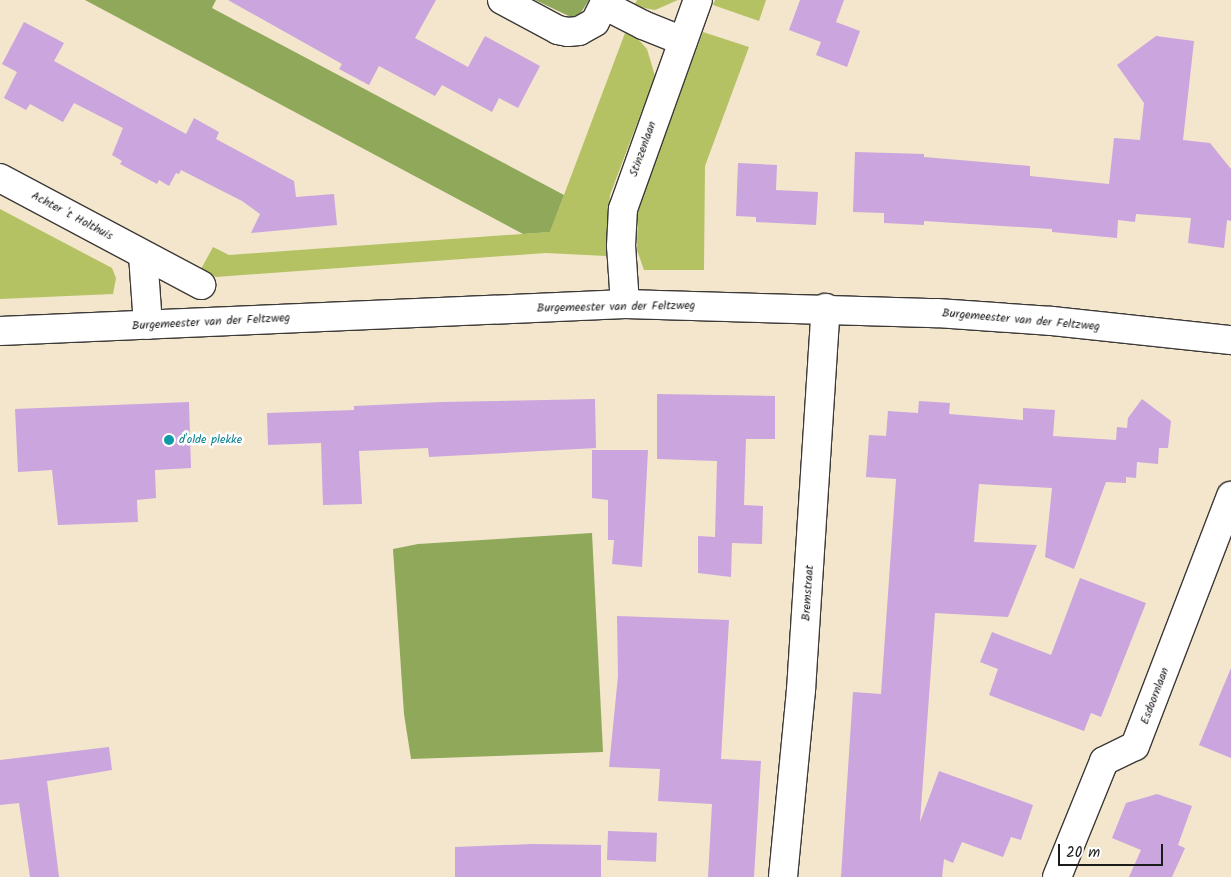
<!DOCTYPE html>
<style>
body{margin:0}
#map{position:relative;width:1231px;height:877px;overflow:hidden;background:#f3e6cd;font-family:Kalam,sans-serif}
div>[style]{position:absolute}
.green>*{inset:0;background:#b5c264}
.forest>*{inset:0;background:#90a85a}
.building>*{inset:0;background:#caa5de;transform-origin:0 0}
.roads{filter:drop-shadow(1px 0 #3c3a37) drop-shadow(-1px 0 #3c3a37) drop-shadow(0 1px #3c3a37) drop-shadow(0 -1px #3c3a37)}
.minor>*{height:28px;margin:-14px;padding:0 14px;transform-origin:14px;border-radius:14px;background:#fff}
.dots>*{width:14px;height:14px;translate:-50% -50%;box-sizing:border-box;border:2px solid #fff;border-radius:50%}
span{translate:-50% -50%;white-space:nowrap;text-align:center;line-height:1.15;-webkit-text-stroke:5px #fff;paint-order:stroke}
.street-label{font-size:12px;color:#1c1c1c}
.culture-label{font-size:12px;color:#0d838f}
.left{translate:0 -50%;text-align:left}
.scale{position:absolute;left:1058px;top:844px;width:105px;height:22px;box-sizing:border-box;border:2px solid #1c1c1c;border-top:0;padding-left:6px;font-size:15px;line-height:18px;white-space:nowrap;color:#1c1c1c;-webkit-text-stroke:4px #fff;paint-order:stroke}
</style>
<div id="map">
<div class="green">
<i style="clip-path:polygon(637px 0,678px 0,655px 10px,634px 6px)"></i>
<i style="clip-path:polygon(715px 0,766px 0,759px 21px,713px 5px)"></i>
<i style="clip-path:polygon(703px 32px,749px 47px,705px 166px,704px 270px,644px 270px,637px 250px,638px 205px)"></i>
<i style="clip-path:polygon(625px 33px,637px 38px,647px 49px,655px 76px,610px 195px,606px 256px,546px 253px,216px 277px,201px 269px,213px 247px,229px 255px,550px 232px)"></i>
<i style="clip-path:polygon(0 209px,112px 268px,116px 278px,113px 294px,0 299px)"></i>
</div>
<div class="forest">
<i style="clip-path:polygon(85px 0,216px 0,212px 8px,564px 195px,550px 232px,523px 234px)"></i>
<i style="clip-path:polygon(535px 0,589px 0,580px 14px,571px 17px)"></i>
<i style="clip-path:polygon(592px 533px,603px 752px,411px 759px,404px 714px,393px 549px,418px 544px)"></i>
</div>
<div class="building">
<i style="clip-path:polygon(228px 0,436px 0,415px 38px,468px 67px,485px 36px,540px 66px,518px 108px,499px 98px,492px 112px,442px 85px,435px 96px,379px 66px,369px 85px,339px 69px,342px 64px)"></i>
<i style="clip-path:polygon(800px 0,844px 0,836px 22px,860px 31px,847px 67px,816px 55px,821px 42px,789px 30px)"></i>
<i style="clip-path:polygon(24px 22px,64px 43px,54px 61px,186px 134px,194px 118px,219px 132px,216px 139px,294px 181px,296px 197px,334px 194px,337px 225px,251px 233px,260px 214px,242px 201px,181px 170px,179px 174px,176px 173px,169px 186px,159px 180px,157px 184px,120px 164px,122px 161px,112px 155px,123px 128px,74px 103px,63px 122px,30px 104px,26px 110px,4px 98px,17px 72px,2px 64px)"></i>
<i style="clip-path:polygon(1156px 36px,1194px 41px,1183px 140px,1210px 143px,1231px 169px,1231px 221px,1227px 220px,1224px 248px,1188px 243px,1191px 218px,1136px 214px,1135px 222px,1118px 220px,1117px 238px,1052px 232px,1052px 229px,924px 221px,924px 225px,884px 223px,884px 213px,853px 212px,855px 152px,924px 154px,924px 157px,1030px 166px,1030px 176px,1109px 184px,1114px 138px,1140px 140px,1144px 103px,1117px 65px)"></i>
<i style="clip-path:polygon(738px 163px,777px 165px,776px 190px,818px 192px,816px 225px,756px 222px,756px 217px,736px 216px)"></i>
<i style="clip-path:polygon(657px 394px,775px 396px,775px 439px,746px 439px,744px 505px,763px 506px,762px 544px,732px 543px,731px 577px,698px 573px,698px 536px,715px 537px,717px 461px,657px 459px)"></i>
<i style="clip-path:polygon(595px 399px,596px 448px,429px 457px,428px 448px,359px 451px,362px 504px,323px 505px,321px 443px,268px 445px,267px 413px,354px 410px,354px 406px,442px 402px)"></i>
<i style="clip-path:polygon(1142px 399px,1171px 421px,1168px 448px,1159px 448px,1158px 464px,1137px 462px,1136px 478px,1126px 477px,1126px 483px,1106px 482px,1074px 569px,1045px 557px,1052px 488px,979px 484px,974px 542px,1037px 545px,1008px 617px,935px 613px,920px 822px,939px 771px,1033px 805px,1021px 840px,1011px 837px,1003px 857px,962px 842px,953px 863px,944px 859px,942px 877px,841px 877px,853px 692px,881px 694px,896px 479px,866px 477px,869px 435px,886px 436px,888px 411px,918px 413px,919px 401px,950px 403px,949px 414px,1023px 420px,1023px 408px,1055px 410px,1053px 436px,1116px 440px,1117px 427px,1127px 428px,1128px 418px)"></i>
<i style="clip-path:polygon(189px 402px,191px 468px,155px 470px,156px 498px,137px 500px,138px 522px,58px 525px,52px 470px,18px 472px,15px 409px)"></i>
<i style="clip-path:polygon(592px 450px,648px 450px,642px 567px,612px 564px,614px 540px,608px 540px,608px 500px,592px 498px)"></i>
<i style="clip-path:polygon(1080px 578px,1146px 603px,1101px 717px,1091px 713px,1084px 731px,989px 695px,998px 669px,980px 662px,992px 632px,1051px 655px)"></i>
<i style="clip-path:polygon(617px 616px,729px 620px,721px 759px,761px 761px,754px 877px,708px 877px,712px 804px,658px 801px,660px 769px,609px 767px,618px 676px)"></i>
<i style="clip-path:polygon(1231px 668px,1231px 758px,1199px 745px)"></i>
<i style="clip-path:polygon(109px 747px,112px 770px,47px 781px,59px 877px,30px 877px,19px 803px,0 805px,0 760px)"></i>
<i style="clip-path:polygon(1157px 794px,1192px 806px,1178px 845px,1185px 848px,1172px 877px,1129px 877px,1141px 850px,1112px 838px,1126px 803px)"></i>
<i style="left:608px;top:831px;width:49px;height:29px;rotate:2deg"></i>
<i style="clip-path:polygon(532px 844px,601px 845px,601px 877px,455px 877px,455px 847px)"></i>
</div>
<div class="roads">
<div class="minor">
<i style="left:502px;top:0;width:64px;rotate:28.2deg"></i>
<i style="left:558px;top:30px;width:10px;rotate:11deg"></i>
<i style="left:568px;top:32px;width:11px;rotate:-5deg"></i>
<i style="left:579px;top:31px;width:18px;rotate:-29deg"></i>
<i style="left:595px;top:22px;width:25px;rotate:-63deg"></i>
<i style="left:604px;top:5px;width:44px;rotate:27.1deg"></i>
<i style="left:643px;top:25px;width:43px;rotate:21.8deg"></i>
<i style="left:0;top:178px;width:228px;rotate:28deg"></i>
<i style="left:143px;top:255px;width:70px;rotate:85.9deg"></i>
<i style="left:625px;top:304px;width:58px;rotate:-93.9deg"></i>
<i style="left:621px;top:246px;width:37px;rotate:-87deg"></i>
<i style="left:623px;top:209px;width:222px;rotate:-70.3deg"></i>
<i style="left:0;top:331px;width:626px;rotate:-2.47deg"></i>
<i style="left:625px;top:304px;width:312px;rotate:1.7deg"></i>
<i style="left:937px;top:313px;width:115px;rotate:4deg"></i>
<i style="left:1052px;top:321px;width:180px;rotate:6.1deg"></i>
<i style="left:783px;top:877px;width:188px;rotate:-84.5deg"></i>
<i style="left:801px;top:690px;width:383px;rotate:-86.3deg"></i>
<i style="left:1057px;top:877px;width:125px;rotate:-67.9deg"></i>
<i style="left:1104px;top:761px;width:34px;rotate:-26deg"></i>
<i style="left:1135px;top:746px;width:268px;rotate:-69deg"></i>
</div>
</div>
<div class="dots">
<i style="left:169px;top:440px;background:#0f9aa8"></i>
</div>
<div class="street-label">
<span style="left:643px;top:149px;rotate:-70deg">Stinzenlaan</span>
<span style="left:72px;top:216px;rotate:28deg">Achter 't Holthuis</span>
<span style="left:616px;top:307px;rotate:-1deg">Burgemeester van der Feltzweg</span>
<span style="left:1021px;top:320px;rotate:5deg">Burgemeester van der Feltzweg</span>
<span style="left:211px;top:322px;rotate:-3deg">Burgemeester van der Feltzweg</span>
<span style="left:808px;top:593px;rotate:-86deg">Bremstraat</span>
<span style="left:1155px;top:696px;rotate:-69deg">Esdoornlaan</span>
</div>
<div class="culture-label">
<span class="left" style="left:179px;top:440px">d'olde plekke</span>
</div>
<div class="scale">20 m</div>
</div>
